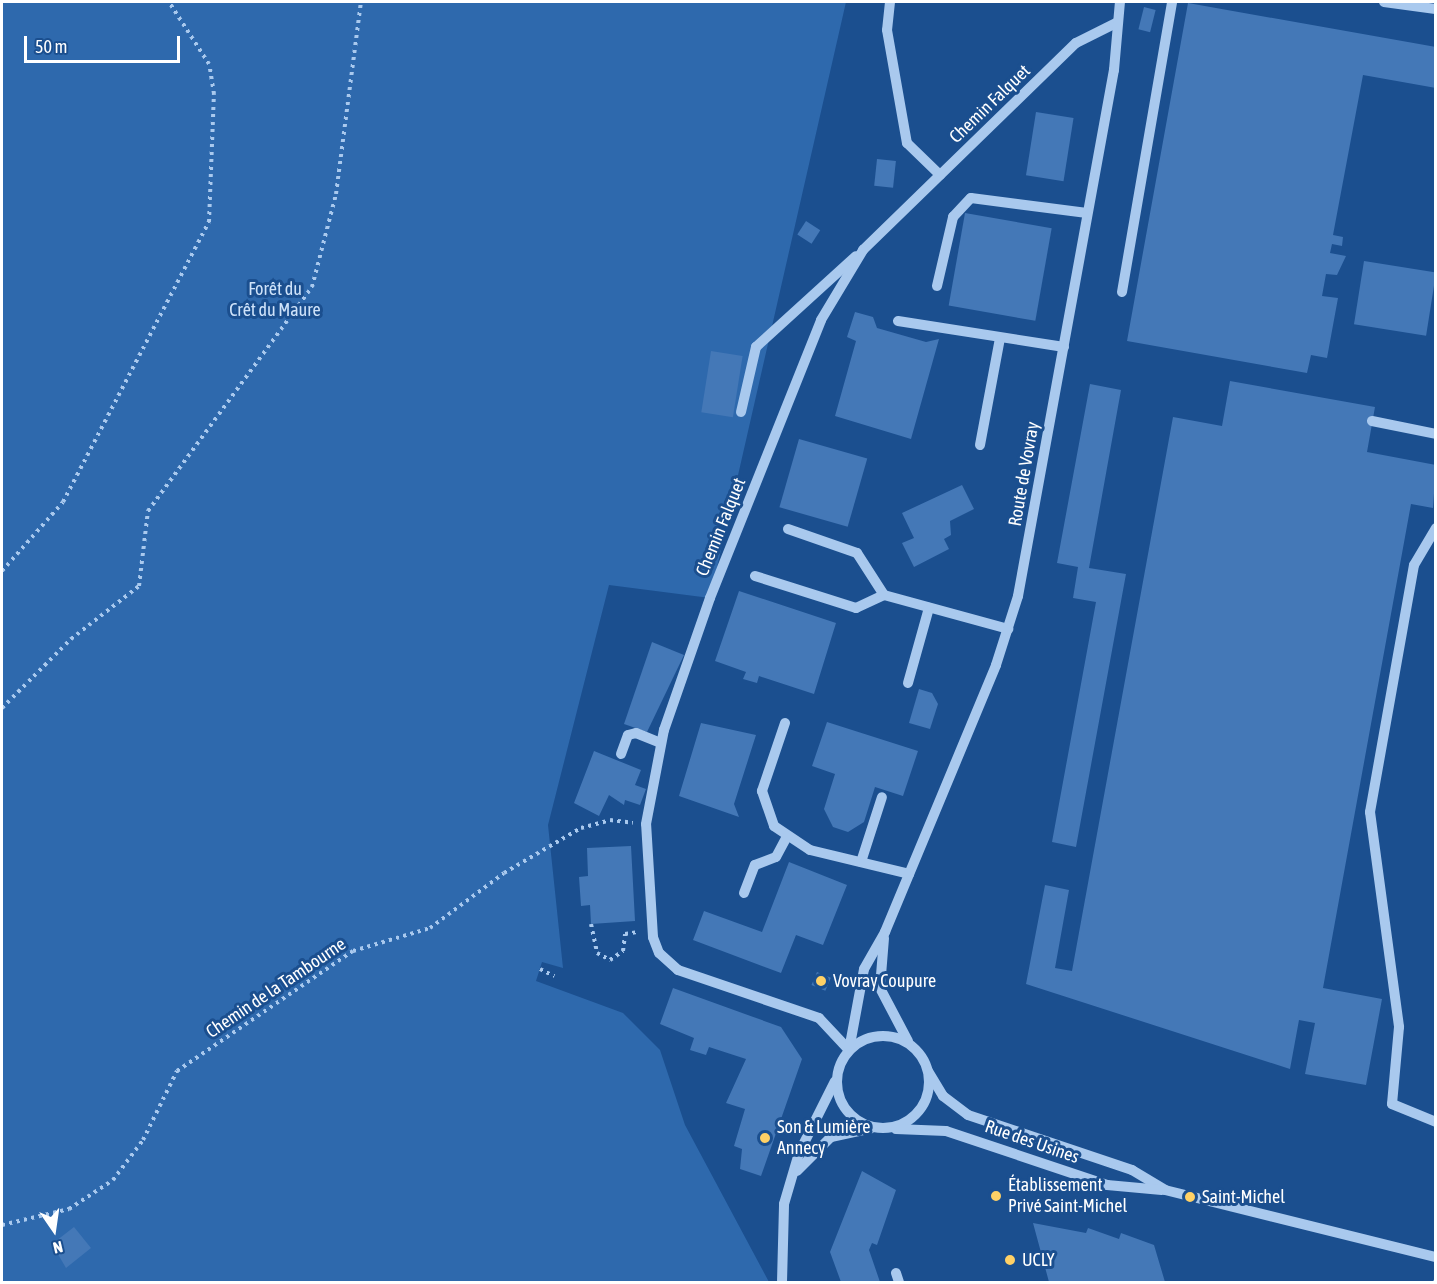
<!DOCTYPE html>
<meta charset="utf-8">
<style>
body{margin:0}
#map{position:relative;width:1437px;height:1284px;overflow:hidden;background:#1b4f8f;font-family:"Asap Condensed",sans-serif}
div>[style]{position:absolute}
.green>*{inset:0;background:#2e69ad}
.building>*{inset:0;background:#4478b7;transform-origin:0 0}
.path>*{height:4px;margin-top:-2px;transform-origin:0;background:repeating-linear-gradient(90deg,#a9c9ee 0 3px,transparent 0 7.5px)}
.minor>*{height:10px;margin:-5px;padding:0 5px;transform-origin:5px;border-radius:5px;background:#a9c9ee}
.minor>.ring{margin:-5px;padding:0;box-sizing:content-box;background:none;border:10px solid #a9c9ee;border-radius:50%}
.dots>*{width:16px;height:16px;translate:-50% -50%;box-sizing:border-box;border:3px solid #1b4f8f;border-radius:50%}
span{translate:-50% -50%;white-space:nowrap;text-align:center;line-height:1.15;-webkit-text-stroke:6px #1b4f8f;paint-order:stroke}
.street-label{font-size:18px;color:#fff}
.park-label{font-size:18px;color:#cfe3fa}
.poi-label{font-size:18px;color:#fff}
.left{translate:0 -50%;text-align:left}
.frame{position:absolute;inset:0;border:3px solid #fff;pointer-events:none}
.north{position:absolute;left:24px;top:1200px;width:60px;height:60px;-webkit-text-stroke:4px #1b4f8f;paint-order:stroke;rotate:167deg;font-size:16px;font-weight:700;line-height:24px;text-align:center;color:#fff}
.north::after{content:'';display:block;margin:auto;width:21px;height:27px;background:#fff;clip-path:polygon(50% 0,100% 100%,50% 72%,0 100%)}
.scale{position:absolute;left:24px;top:36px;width:156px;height:27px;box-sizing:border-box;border:3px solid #fff;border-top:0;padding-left:8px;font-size:18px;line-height:21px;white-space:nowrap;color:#fff;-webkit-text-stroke:4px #1b4f8f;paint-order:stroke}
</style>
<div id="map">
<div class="green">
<i style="clip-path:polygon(2px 2px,846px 2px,710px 598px,609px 585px,548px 825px,563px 968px,542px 962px,536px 981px,623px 1013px,660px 1050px,685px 1125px,769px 1282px,2px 1282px)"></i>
</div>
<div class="building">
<i style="clip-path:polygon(1188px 3px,1436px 47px,1436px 88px,1363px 75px,1333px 235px,1343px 237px,1342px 246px,1332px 244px,1330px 253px,1346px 256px,1337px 275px,1326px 274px,1322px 296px,1338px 298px,1327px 358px,1311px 355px,1307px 373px,1127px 341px)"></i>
<i style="left:1144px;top:7px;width:12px;height:23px;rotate:14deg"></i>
<i style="left:1036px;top:112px;width:38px;height:64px;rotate:9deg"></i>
<i style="left:877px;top:159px;width:19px;height:27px;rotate:6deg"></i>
<i style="left:965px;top:213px;width:88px;height:94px;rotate:10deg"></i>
<i style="left:806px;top:221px;width:17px;height:16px;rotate:33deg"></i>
<i style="left:1364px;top:261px;width:73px;height:64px;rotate:9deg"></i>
<i style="clip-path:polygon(855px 312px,873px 317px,877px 328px,926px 342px,939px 339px,911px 439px,835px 416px,856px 341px,847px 337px)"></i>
<i style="left:711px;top:351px;width:32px;height:62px;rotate:9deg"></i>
<i style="clip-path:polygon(1230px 381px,1375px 407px,1367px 452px,1436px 465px,1433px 508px,1411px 504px,1323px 988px,1382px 999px,1366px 1085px,1305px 1074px,1315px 1023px,1299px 1020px,1290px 1069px,1026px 984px,1045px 885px,1069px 890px,1055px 968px,1072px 971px,1173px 417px,1222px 426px)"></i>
<i style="clip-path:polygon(1090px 384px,1121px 390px,1089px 568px,1126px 574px,1076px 847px,1052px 842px,1096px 602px,1073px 598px,1078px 567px,1057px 563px)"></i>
<i style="left:799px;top:439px;width:71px;height:71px;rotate:16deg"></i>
<i style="clip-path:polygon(962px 485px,974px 509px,950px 521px,951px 535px,944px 539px,949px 549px,914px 567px,902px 543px,914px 538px,902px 513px)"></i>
<i style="clip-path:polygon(739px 591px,836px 623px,814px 694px,759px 676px,757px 683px,743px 679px,746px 672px,715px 661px)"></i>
<i style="clip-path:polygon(652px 642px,684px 655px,647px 732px,624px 724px)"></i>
<i style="clip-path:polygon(919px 689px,932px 693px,938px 704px,930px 729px,909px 723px)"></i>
<i style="clip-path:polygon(827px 722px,918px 751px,903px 796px,875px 787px,864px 822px,848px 832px,833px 827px,824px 809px,835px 774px,812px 766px)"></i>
<i style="clip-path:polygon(701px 723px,756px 735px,734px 804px,739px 817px,679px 796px)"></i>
<i style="clip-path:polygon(594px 751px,641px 770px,635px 785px,646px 789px,640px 805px,625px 800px,624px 805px,609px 795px,599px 816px,574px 803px)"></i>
<i style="clip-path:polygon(631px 846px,635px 921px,591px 924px,590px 905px,581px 906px,579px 877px,588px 876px,587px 848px)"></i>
<i style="clip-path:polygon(789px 862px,847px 885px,823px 945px,796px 935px,781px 973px,693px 940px,704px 911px,762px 932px)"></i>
<i style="left:817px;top:972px;width:15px;height:14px;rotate:23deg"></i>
<i style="clip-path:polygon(673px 988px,781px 1027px,802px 1059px,761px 1176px,740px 1169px,742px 1149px,734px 1146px,745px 1109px,726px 1103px,746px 1059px,709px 1047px,706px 1055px,690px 1050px,694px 1038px,660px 1024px)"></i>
<i style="clip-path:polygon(862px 1171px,896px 1190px,877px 1245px,872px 1243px,869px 1250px,880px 1282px,841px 1282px,830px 1252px)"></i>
<i style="clip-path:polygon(1033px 1223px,1086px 1233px,1088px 1228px,1119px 1239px,1121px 1233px,1154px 1245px,1165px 1282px,1049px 1282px)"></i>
<i style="clip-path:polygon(74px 1227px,91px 1248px,66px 1268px,52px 1244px)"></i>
</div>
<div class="path">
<i style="left:2px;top:571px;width:92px;rotate:-48.5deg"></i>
<i style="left:63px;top:502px;width:316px;rotate:-62.5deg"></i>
<i style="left:209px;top:222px;width:128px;rotate:-87.8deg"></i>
<i style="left:214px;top:94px;width:30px;rotate:-99deg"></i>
<i style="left:209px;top:64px;width:74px;rotate:-122.8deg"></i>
<i style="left:2px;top:708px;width:98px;rotate:-45deg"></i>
<i style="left:71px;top:639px;width:86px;rotate:-37.9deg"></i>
<i style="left:139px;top:586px;width:76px;rotate:-83.2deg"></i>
<i style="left:148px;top:511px;width:278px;rotate:-53.8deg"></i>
<i style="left:312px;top:287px;width:96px;rotate:-75.5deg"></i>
<i style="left:336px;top:194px;width:194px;rotate:-82.6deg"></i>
<i style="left:591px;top:924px;width:30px;rotate:78deg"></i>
<i style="left:597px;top:953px;width:15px;rotate:28deg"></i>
<i style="left:610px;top:960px;width:16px;rotate:-35deg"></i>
<i style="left:623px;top:951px;width:17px;rotate:-83deg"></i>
<i style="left:625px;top:934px;width:12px;rotate:-9deg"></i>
<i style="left:540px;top:969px;width:16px;rotate:27deg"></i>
<i style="left:2px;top:1225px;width:69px;rotate:-13.4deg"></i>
<i style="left:69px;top:1209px;width:53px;rotate:-33.4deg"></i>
<i style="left:113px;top:1180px;width:50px;rotate:-53.1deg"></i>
<i style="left:143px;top:1140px;width:77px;rotate:-63.8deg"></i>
<i style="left:177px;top:1071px;width:213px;rotate:-34.3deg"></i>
<i style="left:353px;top:951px;width:80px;rotate:-16.6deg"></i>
<i style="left:430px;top:928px;width:92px;rotate:-36.6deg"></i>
<i style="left:504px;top:873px;width:89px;rotate:-30.3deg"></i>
<i style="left:581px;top:828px;width:30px;rotate:-15deg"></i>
<i style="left:610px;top:820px;width:23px;rotate:7deg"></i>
<i style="left:1435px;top:1282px;width:2px;rotate:-63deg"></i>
</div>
<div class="minor">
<i style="left:890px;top:2px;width:28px;rotate:96deg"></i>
<i style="left:887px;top:30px;width:115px;rotate:80deg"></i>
<i style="left:907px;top:143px;width:46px;rotate:44.1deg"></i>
<i style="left:1384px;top:2px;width:52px;rotate:7.7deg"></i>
<i style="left:937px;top:286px;width:71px;rotate:-76.9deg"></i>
<i style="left:953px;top:217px;width:26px;rotate:-47deg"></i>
<i style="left:971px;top:198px;width:117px;rotate:7.4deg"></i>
<i style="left:1122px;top:292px;width:294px;rotate:-80.2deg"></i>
<i style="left:898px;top:321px;width:168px;rotate:8.9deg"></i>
<i style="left:741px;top:412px;width:67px;rotate:-77deg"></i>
<i style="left:756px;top:347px;width:135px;rotate:-42.3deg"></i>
<i style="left:1372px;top:421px;width:65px;rotate:11.5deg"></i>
<i style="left:980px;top:445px;width:109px;rotate:-79.4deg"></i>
<i style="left:1436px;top:528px;width:43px;rotate:120.7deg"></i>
<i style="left:1414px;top:565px;width:251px;rotate:100.1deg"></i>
<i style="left:1370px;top:812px;width:217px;rotate:82.3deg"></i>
<i style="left:1399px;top:1027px;width:77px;rotate:95.2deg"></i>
<i style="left:1392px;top:1104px;width:48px;rotate:22.2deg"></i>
<i style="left:788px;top:529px;width:73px;rotate:19.2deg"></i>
<i style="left:857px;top:553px;width:50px;rotate:57.3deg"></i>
<i style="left:755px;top:576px;width:106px;rotate:17.6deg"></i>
<i style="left:856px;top:608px;width:31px;rotate:-25deg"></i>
<i style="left:884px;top:595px;width:129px;rotate:15.3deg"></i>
<i style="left:908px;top:683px;width:78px;rotate:-74.4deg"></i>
<i style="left:785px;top:723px;width:72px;rotate:108.7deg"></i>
<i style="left:762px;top:791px;width:37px;rotate:71deg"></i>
<i style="left:774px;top:826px;width:43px;rotate:33.7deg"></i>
<i style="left:810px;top:850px;width:102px;rotate:13.6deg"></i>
<i style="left:621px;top:754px;width:20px;rotate:-70deg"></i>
<i style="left:628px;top:735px;width:8px;rotate:-14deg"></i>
<i style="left:636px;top:733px;width:27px;rotate:22deg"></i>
<i style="left:861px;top:862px;width:68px;rotate:-72.1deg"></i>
<i style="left:744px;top:893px;width:30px;rotate:-69deg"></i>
<i style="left:755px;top:865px;width:22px;rotate:-21deg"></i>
<i style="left:776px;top:857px;width:24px;rotate:-62deg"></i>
<i style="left:884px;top:938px;width:50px;rotate:94.6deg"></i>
<i style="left:880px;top:988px;width:60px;rotate:62.2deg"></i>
<i class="ring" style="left:837px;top:1036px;width:82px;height:82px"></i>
<i style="left:849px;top:1050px;width:44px;rotate:-133.2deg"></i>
<i style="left:819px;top:1018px;width:149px;rotate:-161.2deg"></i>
<i style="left:678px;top:970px;width:25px;rotate:-138deg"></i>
<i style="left:659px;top:953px;width:17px;rotate:-111deg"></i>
<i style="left:653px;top:937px;width:113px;rotate:-93.5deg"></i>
<i style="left:646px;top:824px;width:96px;rotate:-79.2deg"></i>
<i style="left:664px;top:730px;width:140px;rotate:-70.8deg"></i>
<i style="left:710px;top:598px;width:299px;rotate:-68.2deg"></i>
<i style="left:821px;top:320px;width:82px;rotate:-59deg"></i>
<i style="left:863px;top:250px;width:297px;rotate:-44.2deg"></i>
<i style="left:1076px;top:43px;width:47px;rotate:-26.6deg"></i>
<i style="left:849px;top:1050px;width:82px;rotate:-79.5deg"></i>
<i style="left:864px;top:969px;width:43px;rotate:-60.4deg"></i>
<i style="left:885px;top:932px;width:289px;rotate:-67.4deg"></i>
<i style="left:996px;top:665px;width:72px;rotate:-72.3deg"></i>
<i style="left:1018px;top:596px;width:535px;rotate:-79.66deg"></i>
<i style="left:1114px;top:70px;width:68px;rotate:-85deg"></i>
<i style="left:928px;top:1071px;width:29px;rotate:59deg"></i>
<i style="left:943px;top:1096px;width:31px;rotate:37deg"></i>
<i style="left:968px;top:1115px;width:173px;rotate:18.5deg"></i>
<i style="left:1132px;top:1170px;width:39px;rotate:31deg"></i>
<i style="left:1165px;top:1190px;width:279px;rotate:13.9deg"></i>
<i style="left:896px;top:1129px;width:50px;rotate:2.3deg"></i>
<i style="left:946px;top:1131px;width:170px;rotate:18.5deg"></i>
<i style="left:1107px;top:1185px;width:55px;rotate:5.2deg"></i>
<i style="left:797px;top:1171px;width:48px;rotate:-45deg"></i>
<i style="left:831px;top:1137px;width:40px;rotate:-12deg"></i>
<i style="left:896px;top:1273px;width:9px;rotate:72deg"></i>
<i style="left:782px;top:1282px;width:78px;rotate:-88.5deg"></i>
<i style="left:784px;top:1204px;width:53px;rotate:-73.6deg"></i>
<i style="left:799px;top:1153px;width:80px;rotate:-63.4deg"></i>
</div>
<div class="dots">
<i style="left:821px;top:981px;background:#ffd166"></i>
<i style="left:765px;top:1138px;background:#ffd166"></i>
<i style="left:996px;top:1196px;background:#ffd166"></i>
<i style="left:1190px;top:1197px;background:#ffd166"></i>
<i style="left:1010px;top:1260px;background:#ffd166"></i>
</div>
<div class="street-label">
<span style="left:990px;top:104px;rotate:-44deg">Chemin Falquet</span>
<span style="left:1024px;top:474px;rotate:-80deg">Route de Vovray</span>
<span style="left:721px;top:527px;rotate:-68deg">Chemin Falquet</span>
<span style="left:276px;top:988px;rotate:-34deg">Chemin de la Tambourne</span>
<span style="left:1032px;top:1142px;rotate:19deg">Rue des Usines</span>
</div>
<div class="park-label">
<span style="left:275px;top:300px">Forêt du<br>Crêt du Maure</span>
</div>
<div class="poi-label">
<span class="left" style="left:833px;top:981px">Vovray Coupure</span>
<span class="left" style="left:777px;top:1138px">Son &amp; Lumière<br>Annecy</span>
<span class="left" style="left:1008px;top:1196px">Établissement<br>Privé Saint-Michel</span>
<span class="left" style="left:1202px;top:1197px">Saint-Michel</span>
<span class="left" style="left:1022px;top:1260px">UCLY</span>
</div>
<div class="frame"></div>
<div class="north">N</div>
<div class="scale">50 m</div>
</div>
